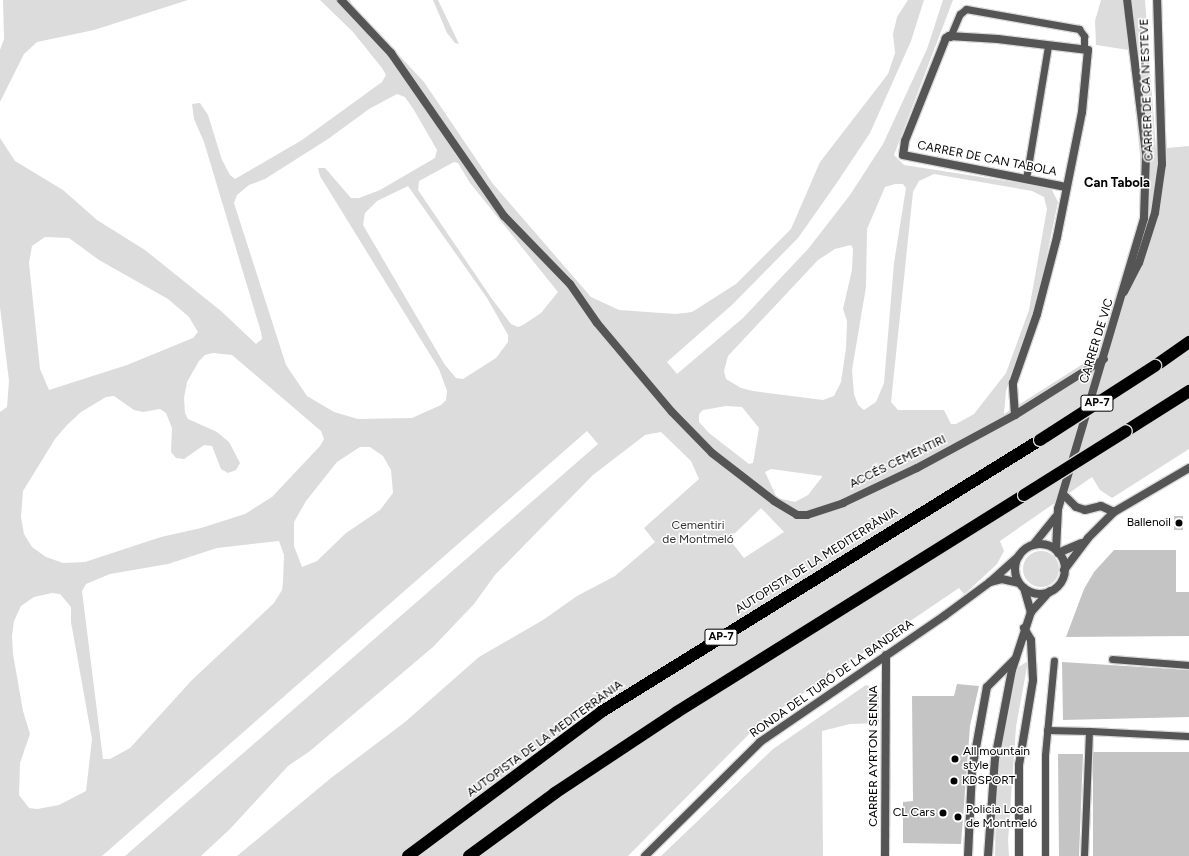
<!DOCTYPE html>
<meta charset="utf-8">
<style>
body{margin:0}
#map{position:relative;width:1189px;height:856px;overflow:hidden;background:#fff;font-family:Figtree,sans-serif}
div>[style]{position:absolute}
.green>*{inset:0;background:#dcdcdc}
.round{border-radius:50%}
.building>*{inset:0;background:#c4c4c4;transform-origin:0 0}
.roads{filter:drop-shadow(1px 0 #dbdbdb) drop-shadow(-1px 0 #dbdbdb) drop-shadow(0 1px #dbdbdb) drop-shadow(0 -1px #dbdbdb)}
.service>*{height:7px;margin:-3.5px;padding:0 3.5px;transform-origin:3.5px;border-radius:3.5px;background:#555}
.minor>*{height:8px;margin:-4px;padding:0 4px;transform-origin:4px;border-radius:4px;background:#555}
.tertiary>*{height:8px;margin:-4px;padding:0 4px;transform-origin:4px;border-radius:4px;background:#555}
.tertiary>.ring{margin:-4px;padding:0;box-sizing:content-box;background:none;border:8px solid #555;border-radius:50%}
.motorway>*{height:12px;margin:-6px;padding:0 6px;transform-origin:6px;border-radius:6px;background:#000}
.bridges{filter:drop-shadow(1px 0 #dbdbdb) drop-shadow(-1px 0 #dbdbdb) drop-shadow(0 1px #dbdbdb) drop-shadow(0 -1px #dbdbdb)}
.motorway-bridge>*{height:12px;margin:-6px;padding:0 6px;transform-origin:6px;border-radius:6px;background:#000}
.dots>*{width:11px;height:11px;translate:-50% -50%;box-sizing:border-box;border:2px solid #fff;border-radius:50%}
span{translate:-50% -50%;white-space:nowrap;text-align:center;line-height:1.15;-webkit-text-stroke:3px #fff;paint-order:stroke}
.shield-label span{padding:1px 3px;background:#fff;border:1px solid;border-radius:3px;-webkit-text-stroke-width:0}
.shield-label{font-size:11px;color:#000;font-weight:700}
.street-label{font-size:12px;color:#000}
.poi-label{font-size:12px;color:#000}
.right{translate:-100% -50%;text-align:right}
.left{translate:0 -50%;text-align:left}
.park-label{font-size:12px;color:#333}
.neighbourhood-label{font-size:13px;color:#000;font-weight:700}
</style>
<div id="map">
<div class="green">
<i style="clip-path:polygon(3px 0,188px 0,94px 30px,37px 42px,24px 54px,0 102px,0 50px,4px 39px)"></i>
<i style="clip-path:polygon(evenodd,320px 0,350px 0,352px 5px,424px 82px,493px 184px,591px 297px,619px 310px,676px 314px,692px 312px,736px 284px,791px 229px,820px 162px,888px 74px,895px 53px,893px 34px,897px 17px,908px 0,924px 0,911px 41px,870px 133px,836px 184px,798px 238px,733px 304px,667px 362px,677px 374px,743px 318px,808px 249px,850px 195px,883px 144px,927px 49px,943px 0,953px 0,894px 155px,904px 165px,1051px 188px,1058px 202px,1035px 312px,1006px 391px,1004px 414px,1097px 355px,1140px 215px,1140px 155px,1129px 50px,1096px 45px,1095px 21px,1101px 0,1145px 0,1156px 149px,1189px 146px,1189px 449px,1112px 498px,1100px 490px,1092px 477px,1000px 541px,1004px 551px,997px 564px,967px 592px,964px 594px,959px 588px,761px 722px,628px 856px,237px 856px,331px 778px,405px 722px,479px 657px,543px 620px,577px 596px,615px 576px,655px 542px,644px 528px,699px 479px,691px 461px,661px 432px,645px 435px,593px 475px,495px 575px,474px 604px,433px 647px,310px 751px,288px 766px,230px 829px,201px 856px,125px 856px,598px 444px,587px 431px,102px 856px,0 856px,0 412px,7px 407px,9px 381px,0 307px,0 138px,15px 161px,63px 190px,97px 220px,145px 250px,221px 311px,256px 344px,262px 339px,261px 332px,204px 142px,194px 119px,192px 104px,200px 103px,208px 115px,222px 160px,230px 175px,235px 179px,302px 140px,382px 82px,386px 75px,382px 68px,353px 32px,320px 0,397px 94px,405px 97px,414px 110px,437px 150px,435px 158px,380px 190px,359px 198px,351px 198px,325px 168px,318px 168px,320px 176px,439px 369px,447px 391px,446px 400px,441px 405px,412px 418px,358px 419px,334px 412px,307px 396px,286px 365px,234px 203px,237px 195px,249px 185px,265px 179px,328px 139px,369px 109px,397px 94px,320px 0,454px 162px,458px 163px,470px 183px,558px 292px,541px 313px,523px 325px,518px 327px,511px 324px,492px 299px,418px 190px,419px 181px,454px 162px,320px 0,934px 174px,1032px 191px,1044px 197px,1047px 209px,1029px 310px,1006px 373px,974px 414px,956px 424px,951px 424px,944px 410px,898px 410px,891px 402px,913px 192px,919px 181px,934px 174px,320px 0,895px 184px,903px 184px,906px 188px,894px 263px,884px 383px,876px 402px,864px 410px,858px 405px,854px 394px,852px 370px,866px 287px,867px 229px,885px 187px,895px 184px,320px 0,408px 186px,487px 298px,508px 335px,508px 342px,496px 358px,463px 379px,456px 378px,445px 365px,363px 225px,365px 213px,377px 201px,408px 186px,320px 0,45px 237px,69px 238px,99px 260px,168px 299px,189px 317px,198px 332px,193px 338px,127px 365px,49px 390px,40px 369px,29px 263px,32px 246px,45px 237px,320px 0,851px 245px,853px 249px,852px 270px,843px 309px,847px 321px,846px 348px,841px 382px,834px 396px,823px 400px,753px 391px,741px 388px,726px 379px,724px 371px,728px 356px,818px 260px,835px 249px,851px 245px,320px 0,213px 353px,232px 355px,321px 431px,324px 439px,320px 446px,272px 497px,245px 514px,201px 528px,161px 537px,85px 562px,63px 563px,46px 557px,32px 547px,24px 534px,21px 517px,23px 491px,55px 439px,67px 425px,81px 412px,106px 397px,114px 396px,134px 410px,143px 412px,160px 409px,166px 413px,172px 428px,171px 452px,176px 458px,184px 459px,204px 445px,212px 446px,221px 469px,228px 473px,236px 470px,240px 463px,229px 442px,217px 432px,188px 419px,185px 413px,184px 398px,187px 382px,199px 361px,205px 355px,213px 353px,320px 0,726px 406px,742px 407px,759px 428px,753px 463px,749px 464px,709px 433px,699px 422px,699px 414px,703px 410px,726px 406px,320px 0,360px 447px,370px 447px,383px 456px,391px 470px,393px 493px,380px 510px,346px 533px,317px 561px,302px 567px,294px 546px,294px 522px,306px 501px,337px 462px,360px 447px,320px 0,771px 469px,822px 476px,822px 477px,808px 495px,795px 502px,777px 498px,765px 472px,771px 469px,320px 0,761px 508px,784px 532px,744px 558px,729px 539px,761px 508px,320px 0,279px 541px,284px 555px,283px 582px,282px 590px,274px 603px,192px 680px,130px 748px,110px 759px,103px 759px,82px 591px,86px 584px,110px 574px,168px 564px,217px 548px,279px 541px,320px 0,52px 593px,60px 594px,71px 607px,71px 622px,92px 739px,86px 791px,59px 805px,37px 809px,29px 808px,19px 795px,20px 763px,30px 734px,23px 711px,13px 654px,12px 636px,14px 621px,21px 606px,34px 597px,52px 593px)"></i>
<i style="clip-path:polygon(433px 0,438px 0,459px 44px,455px 43px,447px 33px)"></i>
<i class="round" style="left:1023px;top:551px;width:36px;height:36px"></i>
<i style="clip-path:polygon(1028px 661px,1016px 727px,1008px 841px,1009px 856px,995px 856px,997px 754px,1015px 669px)"></i>
<i style="clip-path:polygon(866px 685px,879px 691px,879px 723px,850px 724px,822px 731px,823px 856px,661px 856px,773px 749px)"></i>
</div>
<div class="building">
<i style="left:1174px;top:516px;width:9px;height:14px"></i>
<i style="clip-path:polygon(1114px 550px,1176px 550px,1176px 592px,1189px 592px,1189px 636px,1066px 637px,1084px 589px,1094px 572px)"></i>
<i style="clip-path:polygon(1062px 662px,1189px 670px,1189px 717px,1063px 720px)"></i>
<i style="clip-path:polygon(957px 684px,979px 686px,970px 726px,961px 844px,903px 843px,903px 802px,913px 801px,912px 696px,954px 696px)"></i>
<i style="left:1189px;top:752px;width:104px;height:96px;rotate:90deg"></i>
<i style="clip-path:polygon(1058px 754px,1083px 754px,1079px 856px,1059px 856px)"></i>
</div>
<div class="roads">
<div class="service">
<i style="left:950px;top:37px;width:25px;rotate:-67deg"></i>
<i style="left:960px;top:14px;width:8px;rotate:-40deg"></i>
<i style="left:966px;top:9px;width:115px;rotate:10deg"></i>
<i style="left:1079px;top:29px;width:9px;rotate:54deg"></i>
<i style="left:1084px;top:36px;width:13px;rotate:90deg"></i>
<i style="left:1026px;top:179px;width:135px;rotate:-80.6deg"></i>
<i style="left:1112px;top:659px;width:77px;rotate:4.5deg"></i>
<i style="left:1047px;top:730px;width:42px;rotate:1.4deg"></i>
<i style="left:1045px;top:856px;width:101px;rotate:-90deg"></i>
<i style="left:1045px;top:755px;width:95px;rotate:-84.6deg"></i>
<i style="left:1084px;top:856px;width:125px;rotate:-87.7deg"></i>
<i style="left:1089px;top:731px;width:100px;rotate:2.9deg"></i>
</div>
<div class="minor">
<i style="left:341px;top:0;width:73px;rotate:46.7deg"></i>
<i style="left:391px;top:53px;width:198px;rotate:55.3deg"></i>
<i style="left:504px;top:216px;width:95px;rotate:45.9deg"></i>
<i style="left:570px;top:284px;width:47px;rotate:55.3deg"></i>
<i style="left:597px;top:323px;width:116px;rotate:49.9deg"></i>
<i style="left:672px;top:412px;width:57px;rotate:45.7deg"></i>
<i style="left:712px;top:453px;width:78px;rotate:37.7deg"></i>
<i style="left:774px;top:501px;width:27px;rotate:31deg"></i>
<i style="left:797px;top:515px;width:10px"></i>
<i style="left:807px;top:515px;width:38px;rotate:-18deg"></i>
<i style="left:843px;top:503px;width:82px;rotate:-25.3deg"></i>
<i style="left:917px;top:468px;width:111px;rotate:-28.4deg"></i>
<i style="left:1015px;top:415px;width:105px;rotate:-32.2deg"></i>
<i style="left:1124px;top:292px;width:33px;rotate:-63deg"></i>
<i style="left:1139px;top:263px;width:52px;rotate:-72.3deg"></i>
<i style="left:1155px;top:213px;width:49px;rotate:-81.9deg"></i>
<i style="left:1162px;top:164px;width:164px;rotate:-91.7deg"></i>
<i style="left:1015px;top:415px;width:32px;rotate:-94deg"></i>
<i style="left:1013px;top:383px;width:73px;rotate:-70.8deg"></i>
<i style="left:1037px;top:314px;width:80px;rotate:-75.4deg"></i>
<i style="left:1057px;top:237px;width:127px;rotate:-78.7deg"></i>
<i style="left:1082px;top:112px;width:62px;rotate:-84.5deg"></i>
<i style="left:1088px;top:50px;width:91px;rotate:-173deg"></i>
<i style="left:998px;top:39px;width:49px;rotate:-176.5deg"></i>
<i style="left:949px;top:36px;width:4px;rotate:146deg"></i>
<i style="left:946px;top:38px;width:111px;rotate:111.7deg"></i>
<i style="left:905px;top:141px;width:14px;rotate:98deg"></i>
<i style="left:903px;top:155px;width:166px;rotate:11.1deg"></i>
<i style="left:1063px;top:494px;width:18px;rotate:45deg"></i>
<i style="left:1076px;top:507px;width:9px;rotate:18deg"></i>
<i style="left:1085px;top:510px;width:16px;rotate:-14deg"></i>
<i style="left:1101px;top:506px;width:14px;rotate:25deg"></i>
<i style="left:1058px;top:553px;width:25px;rotate:-23deg"></i>
<i style="left:1064px;top:570px;width:40px;rotate:-53deg"></i>
<i style="left:1088px;top:538px;width:37px;rotate:-45deg"></i>
<i style="left:1114px;top:512px;width:87px;rotate:-30.4deg"></i>
<i style="left:990px;top:582px;width:12px;rotate:-14deg"></i>
<i style="left:1002px;top:579px;width:17px;rotate:13deg"></i>
<i style="left:645px;top:856px;width:162px;rotate:-44.7deg"></i>
<i style="left:760px;top:742px;width:223px;rotate:-34.4deg"></i>
<i style="left:944px;top:616px;width:57px;rotate:-36.5deg"></i>
<i style="left:990px;top:582px;width:39px;rotate:-42deg"></i>
<i style="left:885px;top:856px;width:201px;rotate:-89.7deg"></i>
<i style="left:968px;top:856px;width:86px;rotate:-87.3deg"></i>
<i style="left:972px;top:770px;width:84px;rotate:-79.8deg"></i>
<i style="left:987px;top:687px;width:40px;rotate:-45deg"></i>
<i style="left:1019px;top:856px;width:91px;rotate:-90deg"></i>
<i style="left:1019px;top:765px;width:86px;rotate:-80.6deg"></i>
<i style="left:1033px;top:680px;width:40px;rotate:-92.9deg"></i>
<i style="left:1031px;top:640px;width:14px;rotate:-120deg"></i>
</div>
<div class="tertiary">
<i class="ring" style="left:1015px;top:544px;width:42px;height:42px"></i>
<i style="left:1033px;top:545px;width:36px;rotate:-51deg"></i>
<i style="left:1056px;top:550px;width:41px;rotate:-87.2deg"></i>
<i style="left:1058px;top:509px;width:303px;rotate:-73.5deg"></i>
<i style="left:1144px;top:218px;width:64px;rotate:-88.2deg"></i>
<i style="left:1146px;top:154px;width:155px;rotate:-97deg"></i>
<i style="left:1024px;top:588px;width:25px;rotate:74deg"></i>
<i style="left:988px;top:856px;width:97px;rotate:-85.9deg"></i>
<i style="left:995px;top:759px;width:91px;rotate:-79.2deg"></i>
<i style="left:1012px;top:670px;width:61px;rotate:-71.9deg"></i>
<i style="left:1031px;top:612px;width:28px;rotate:-48deg"></i>
</div>
<div class="motorway">
<i style="left:1155px;top:366px;width:42px;rotate:-35.2deg"></i>
<i style="left:1126px;top:431px;width:75px;rotate:-32.4deg"></i>
<i style="left:408px;top:856px;width:241px;rotate:-36.7deg"></i>
<i style="left:601px;top:712px;width:516px;rotate:-31.78deg"></i>
<i style="left:469px;top:856px;width:107px;rotate:-36.2deg"></i>
<i style="left:555px;top:793px;width:146px;rotate:-33.6deg"></i>
<i style="left:677px;top:712px;width:409px;rotate:-32deg"></i>
</div>
</div>
<div class="bridges">
<div class="motorway-bridge">
<i style="left:1040px;top:440px;width:137px;rotate:-32.8deg"></i>
<i style="left:1024px;top:495px;width:120px;rotate:-32.1deg"></i>
</div>
</div>
<div class="dots">
<i style="left:1179px;top:523px;background:#000"></i>
<i style="left:955px;top:759px;background:#000"></i>
<i style="left:954px;top:781px;background:#000"></i>
<i style="left:943px;top:813px;background:#000"></i>
<i style="left:958px;top:817px;background:#000"></i>
</div>
<div class="shield-label">
<span style="left:1097px;top:403px">AP-7</span>
<span style="left:721px;top:637px">AP-7</span>
</div>
<div class="street-label">
<span style="left:1147px;top:90px;rotate:-92deg">CARRER DE CA N'ESTEVE</span>
<span style="left:987px;top:159px;rotate:11deg">CARRER DE CAN TABOLA</span>
<span style="left:1097px;top:341px;rotate:-73deg">CARRER DE VIC</span>
<span style="left:898px;top:462px;rotate:-26deg">ACCÉS CEMENTIRI</span>
<span style="left:817px;top:561px;rotate:-32deg">AUTOPISTA DE LA MEDITERRÀNIA</span>
<span style="left:832px;top:679px;rotate:-35deg">RONDA DEL TURÓ DE LA BANDERA</span>
<span style="left:545px;top:739px;rotate:-36deg">AUTOPISTA DE LA MEDITERRÀNIA</span>
<span style="left:874px;top:756px;rotate:-90deg">CARRER AYRTON SENNA</span>
</div>
<div class="poi-label">
<span class="right" style="left:1171px;top:523px">Ballenoil</span>
<span class="left" style="left:963px;top:759px">All mountain<br>style</span>
<span class="left" style="left:962px;top:781px">KDSPORT</span>
<span class="left" style="left:966px;top:817px">Policia Local<br>de Montmeló</span>
<span class="right" style="left:935px;top:813px">CL Cars</span>
</div>
<div class="park-label">
<span style="left:698px;top:533px">Cementiri<br>de Montmeló</span>
</div>
<div class="neighbourhood-label">
<span style="left:1117px;top:183px">Can Tabola</span>
</div>
</div>
